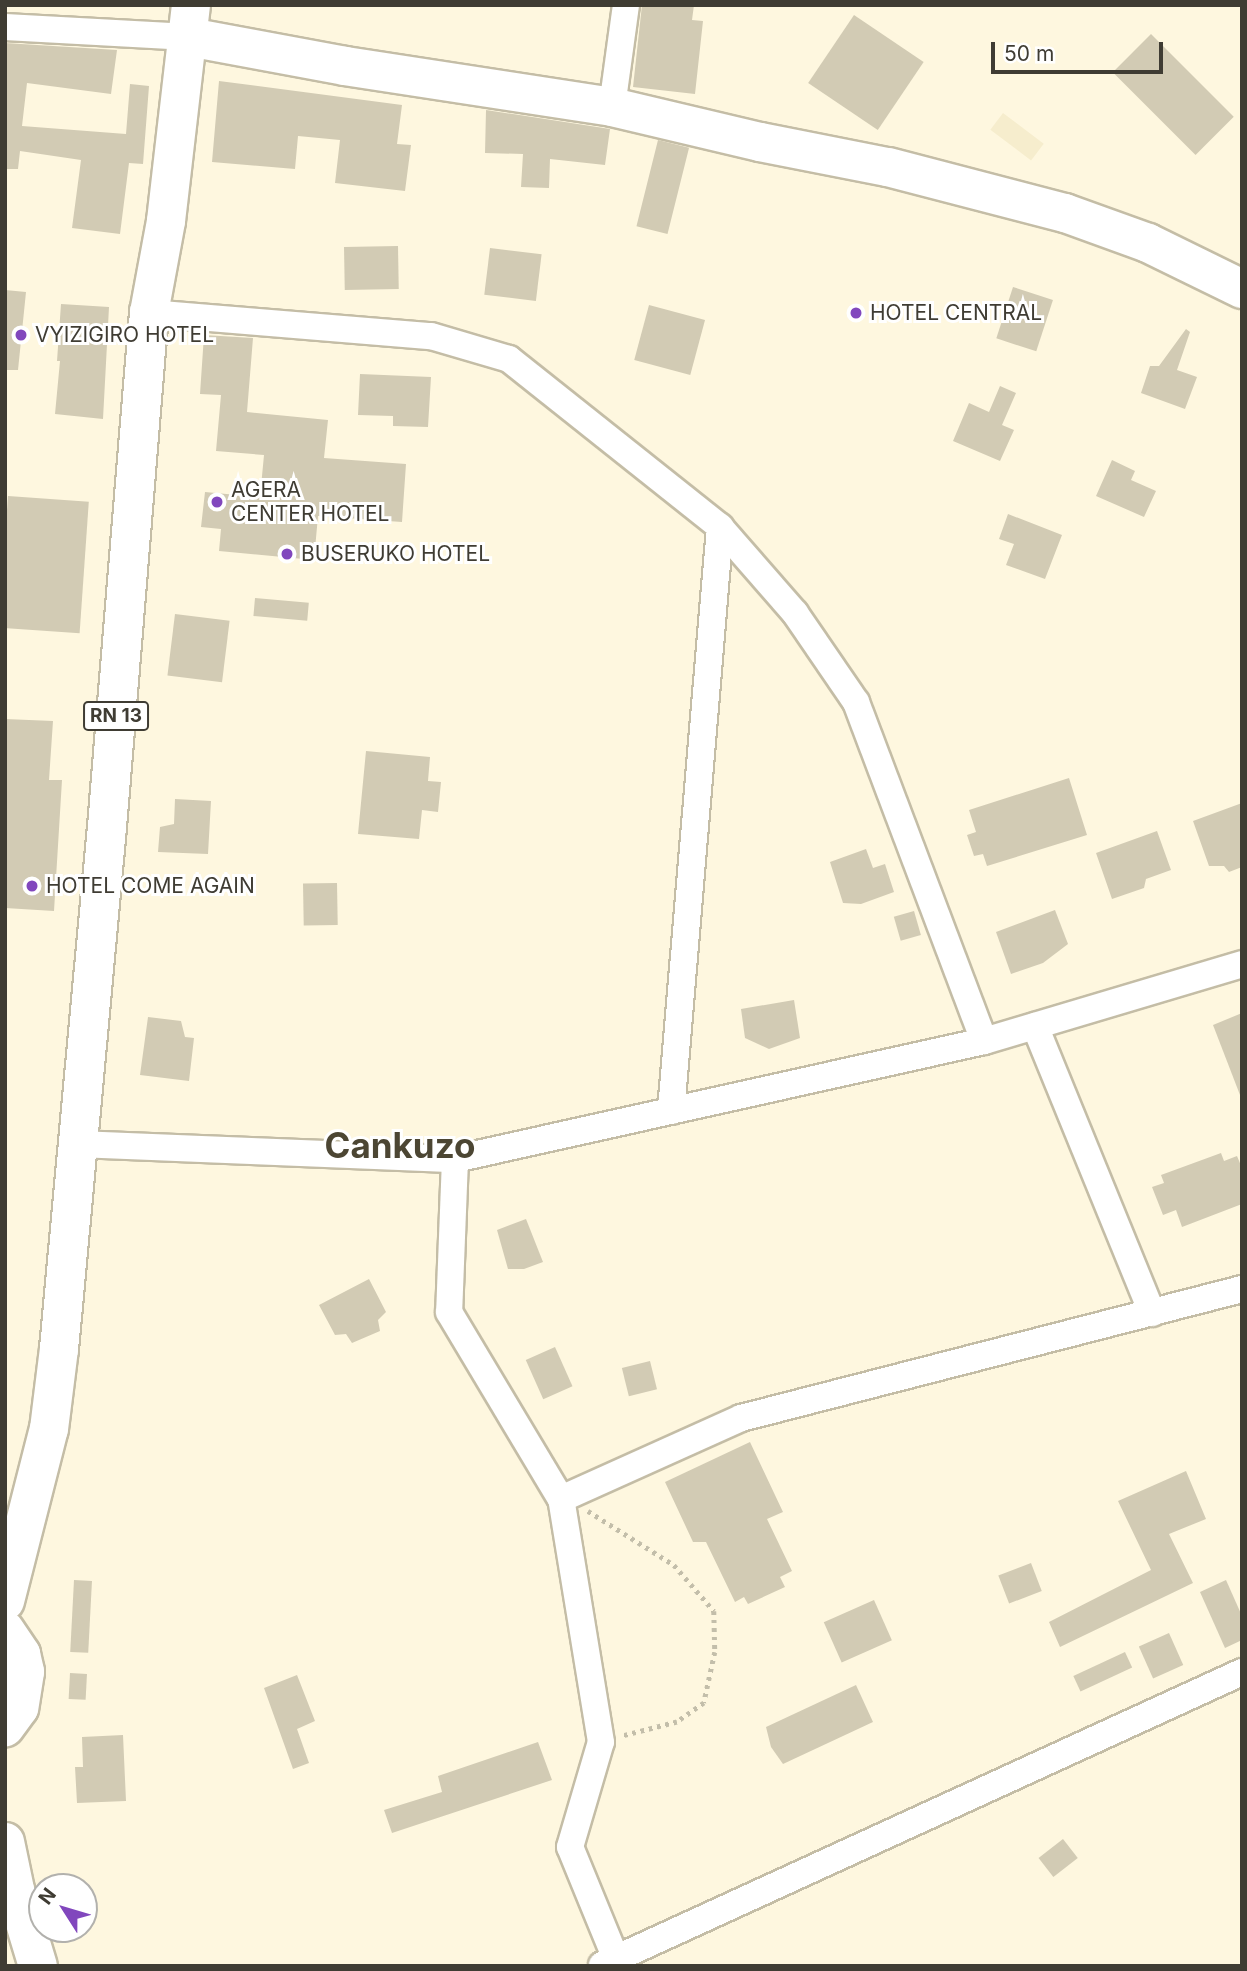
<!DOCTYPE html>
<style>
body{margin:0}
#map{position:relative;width:1247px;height:1971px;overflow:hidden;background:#fef7df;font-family:Inter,sans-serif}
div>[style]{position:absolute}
.built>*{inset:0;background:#f6edcd;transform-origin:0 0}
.building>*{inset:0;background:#d2cbb4;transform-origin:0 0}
.path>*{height:4.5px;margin-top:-2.25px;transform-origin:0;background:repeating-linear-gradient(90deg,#c3beaa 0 3.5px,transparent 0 8.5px)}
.roads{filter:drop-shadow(2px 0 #c4bda6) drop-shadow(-2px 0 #c4bda6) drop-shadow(0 2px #c4bda6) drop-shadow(0 -2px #c4bda6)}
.street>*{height:26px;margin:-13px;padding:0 13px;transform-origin:13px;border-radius:13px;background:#fff}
.secondary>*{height:38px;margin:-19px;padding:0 19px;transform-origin:19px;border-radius:19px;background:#fff}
.primary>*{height:38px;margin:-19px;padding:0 19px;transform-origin:19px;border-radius:19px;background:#fff}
.dots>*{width:19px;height:19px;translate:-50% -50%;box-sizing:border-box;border:4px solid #fff;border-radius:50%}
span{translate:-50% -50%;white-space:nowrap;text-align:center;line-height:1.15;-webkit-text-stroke:6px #fff;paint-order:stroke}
.shield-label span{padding:2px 5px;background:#fff;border:2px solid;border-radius:5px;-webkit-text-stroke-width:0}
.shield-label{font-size:19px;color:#3f3c33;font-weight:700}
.poi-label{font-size:21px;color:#3f3c33}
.left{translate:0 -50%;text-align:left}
.town-label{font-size:35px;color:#4c4633;font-weight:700}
.frame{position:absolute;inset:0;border:7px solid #3f3c33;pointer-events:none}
.north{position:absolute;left:28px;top:1873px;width:70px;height:70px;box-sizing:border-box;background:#fff;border:2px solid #b2b1ad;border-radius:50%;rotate:307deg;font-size:19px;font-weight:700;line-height:28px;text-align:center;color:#3f3c33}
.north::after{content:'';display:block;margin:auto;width:24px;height:32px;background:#8147bd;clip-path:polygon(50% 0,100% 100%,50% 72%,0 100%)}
.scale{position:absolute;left:991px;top:42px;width:172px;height:32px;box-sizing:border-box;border:4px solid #3f3c33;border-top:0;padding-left:9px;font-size:21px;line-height:24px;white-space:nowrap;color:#3f3c33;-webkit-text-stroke:5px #fff;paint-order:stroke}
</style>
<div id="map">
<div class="built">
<i style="left:1003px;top:113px;width:51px;height:21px;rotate:37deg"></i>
</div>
<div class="building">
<i style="clip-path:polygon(642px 5px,694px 5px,692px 20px,703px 21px,695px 94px,633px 87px)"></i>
<i style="left:854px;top:15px;width:84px;height:82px;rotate:34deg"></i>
<i style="left:1151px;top:34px;width:117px;height:54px;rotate:45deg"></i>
<i style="clip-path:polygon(5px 43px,117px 50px,111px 94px,27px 83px,22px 126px,126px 134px,130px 84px,149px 86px,143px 164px,129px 163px,120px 234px,72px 228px,81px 160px,20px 151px,18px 169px,5px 169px)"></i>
<i style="clip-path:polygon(219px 81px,402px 105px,397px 144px,411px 145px,405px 191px,335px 183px,340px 140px,298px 136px,295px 169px,212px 162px)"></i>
<i style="clip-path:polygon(486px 110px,610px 129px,605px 165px,550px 159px,549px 188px,521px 187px,523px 154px,485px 153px)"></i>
<i style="left:658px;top:140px;width:32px;height:89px;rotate:14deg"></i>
<i style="left:398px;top:246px;width:43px;height:54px;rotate:89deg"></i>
<i style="left:490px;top:248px;width:52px;height:47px;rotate:7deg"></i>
<i style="left:1013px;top:287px;width:42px;height:54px;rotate:18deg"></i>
<i style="clip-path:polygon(5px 290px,26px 292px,18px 370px,5px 370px)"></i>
<i style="clip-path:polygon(61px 304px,109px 307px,103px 419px,55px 414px,60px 361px,57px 361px)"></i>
<i style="left:649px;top:305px;width:58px;height:57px;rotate:15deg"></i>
<i style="clip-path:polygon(1186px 329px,1190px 332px,1177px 370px,1197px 377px,1185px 409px,1141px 393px,1150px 366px,1159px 366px)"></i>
<i style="clip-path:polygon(204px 335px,253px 338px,247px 412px,328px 420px,324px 458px,406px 464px,402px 522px,318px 516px,314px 560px,219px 551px,221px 529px,201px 527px,205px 492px,260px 497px,264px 455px,216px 451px,221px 395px,200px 394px)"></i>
<i style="clip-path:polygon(360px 374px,431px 377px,428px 427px,393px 426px,393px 416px,358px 415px)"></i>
<i style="clip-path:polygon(1000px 386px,1016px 393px,1002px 425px,1014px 430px,1000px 461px,953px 441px,969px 403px,989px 412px)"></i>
<i style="clip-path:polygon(1112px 460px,1135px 471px,1131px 480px,1156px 491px,1144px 517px,1096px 496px)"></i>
<i style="left:8px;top:496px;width:81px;height:132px;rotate:4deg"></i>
<i style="clip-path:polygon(1008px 514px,1062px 535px,1045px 579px,1006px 565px,1014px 544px,999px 539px)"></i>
<i style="left:255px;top:598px;width:54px;height:18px;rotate:5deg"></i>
<i style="left:175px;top:614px;width:55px;height:62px;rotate:7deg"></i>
<i style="clip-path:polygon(5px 719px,53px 721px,49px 780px,62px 780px,54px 911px,5px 908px)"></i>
<i style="clip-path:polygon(366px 751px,430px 757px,428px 781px,441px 782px,438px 812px,422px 810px,419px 839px,358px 834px)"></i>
<i style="clip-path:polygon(1069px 778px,1087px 835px,987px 866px,983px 854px,974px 856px,967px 835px,976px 832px,969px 810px)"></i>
<i style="clip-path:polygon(175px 799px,211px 801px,208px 854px,158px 852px,160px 827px,174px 824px)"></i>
<i style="clip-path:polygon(1242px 803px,1242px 867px,1229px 872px,1224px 866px,1209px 866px,1193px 821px)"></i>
<i style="clip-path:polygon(1157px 831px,1171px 870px,1146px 879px,1144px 888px,1112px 899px,1096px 853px)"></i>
<i style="clip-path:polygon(866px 849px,873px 868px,885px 864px,894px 892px,861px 904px,843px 903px,830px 862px)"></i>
<i style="left:337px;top:883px;width:42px;height:34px;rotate:89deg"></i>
<i style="clip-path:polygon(1055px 910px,1068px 944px,1043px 963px,1011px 974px,996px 932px)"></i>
<i style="left:914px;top:911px;width:25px;height:21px;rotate:74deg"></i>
<i style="clip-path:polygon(794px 1000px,800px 1038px,769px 1049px,745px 1038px,741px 1009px)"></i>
<i style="clip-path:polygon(1242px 1013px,1242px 1095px,1240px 1095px,1213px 1025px)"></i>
<i style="clip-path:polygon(148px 1017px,181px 1021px,185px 1037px,194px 1038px,189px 1081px,140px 1075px)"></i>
<i style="clip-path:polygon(1221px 1153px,1224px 1161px,1237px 1156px,1242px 1168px,1242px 1204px,1182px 1227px,1176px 1210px,1163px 1215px,1152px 1187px,1164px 1183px,1161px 1175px)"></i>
<i style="clip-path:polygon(526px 1219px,543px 1262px,524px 1269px,508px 1269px,497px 1230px)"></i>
<i style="clip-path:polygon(369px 1279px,386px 1312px,378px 1320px,380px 1331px,352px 1343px,346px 1334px,335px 1335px,319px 1305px)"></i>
<i style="left:555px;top:1347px;width:43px;height:32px;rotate:66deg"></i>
<i style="left:650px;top:1361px;width:29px;height:29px;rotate:76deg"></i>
<i style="clip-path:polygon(750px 1442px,783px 1512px,767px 1519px,792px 1571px,780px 1577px,785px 1587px,748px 1604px,744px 1597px,735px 1602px,706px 1542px,693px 1542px,665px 1482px)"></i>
<i style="clip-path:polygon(1186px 1471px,1206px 1519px,1169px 1534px,1193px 1583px,1060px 1647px,1049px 1622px,1151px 1570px,1118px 1501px)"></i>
<i style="left:1031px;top:1563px;width:30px;height:35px;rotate:69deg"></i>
<i style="left:74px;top:1580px;width:18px;height:72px;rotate:3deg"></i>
<i style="clip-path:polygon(1226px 1580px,1242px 1616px,1242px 1640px,1225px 1648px,1200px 1592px)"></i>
<i style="left:874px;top:1600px;width:44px;height:55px;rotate:66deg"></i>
<i style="left:1169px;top:1633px;width:35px;height:33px;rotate:66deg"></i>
<i style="left:1125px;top:1652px;width:17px;height:57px;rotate:65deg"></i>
<i style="left:70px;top:1673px;width:17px;height:26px;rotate:3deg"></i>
<i style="clip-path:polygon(297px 1675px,315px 1721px,297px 1729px,309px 1763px,293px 1769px,264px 1688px)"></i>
<i style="clip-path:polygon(856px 1685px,873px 1722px,783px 1764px,771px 1747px,766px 1727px)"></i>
<i style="clip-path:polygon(123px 1735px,126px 1801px,77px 1803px,75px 1767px,83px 1767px,82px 1737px)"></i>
<i style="clip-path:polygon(538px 1742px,552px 1780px,392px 1833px,384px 1810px,442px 1792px,438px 1776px)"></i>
<i style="left:1063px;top:1839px;width:24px;height:31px;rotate:52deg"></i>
</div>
<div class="path">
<i style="left:588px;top:1511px;width:102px;rotate:32.1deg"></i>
<i style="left:674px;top:1565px;width:61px;rotate:49deg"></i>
<i style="left:714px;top:1611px;width:41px;rotate:88.6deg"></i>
<i style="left:715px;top:1652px;width:52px;rotate:102.2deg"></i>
<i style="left:704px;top:1703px;width:33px;rotate:145deg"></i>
<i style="left:677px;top:1722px;width:57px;rotate:165.7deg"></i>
</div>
<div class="roads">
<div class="street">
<i style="left:5px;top:27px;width:184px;rotate:3.1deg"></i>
<i style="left:612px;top:107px;width:103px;rotate:-82.2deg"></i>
<i style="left:149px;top:313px;width:283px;rotate:4.7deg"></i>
<i style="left:431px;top:336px;width:81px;rotate:16.4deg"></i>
<i style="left:509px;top:359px;width:270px;rotate:38.5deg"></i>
<i style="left:720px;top:527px;width:114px;rotate:48.9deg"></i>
<i style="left:795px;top:613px;width:108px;rotate:55.6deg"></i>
<i style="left:856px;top:702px;width:362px;rotate:69.3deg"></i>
<i style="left:1035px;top:1026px;width:310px;rotate:67.8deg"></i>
<i style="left:671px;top:1111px;width:586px;rotate:-85.2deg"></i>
<i style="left:78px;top:1144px;width:377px;rotate:2.3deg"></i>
<i style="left:455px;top:1159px;width:542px;rotate:-12.57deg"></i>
<i style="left:984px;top:1041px;width:269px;rotate:-16.6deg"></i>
<i style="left:455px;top:1159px;width:153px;rotate:92.2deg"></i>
<i style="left:449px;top:1312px;width:218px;rotate:59.1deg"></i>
<i style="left:616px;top:1959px;width:121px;rotate:-112.3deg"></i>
<i style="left:570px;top:1847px;width:109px;rotate:-73.6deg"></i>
<i style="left:601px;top:1742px;width:246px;rotate:-99.3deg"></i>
<i style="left:561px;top:1499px;width:197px;rotate:-24.2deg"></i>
<i style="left:741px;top:1418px;width:517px;rotate:-14.44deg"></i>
<i style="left:602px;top:1965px;width:704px;rotate:-24.6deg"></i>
</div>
<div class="secondary">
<i style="left:189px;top:37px;width:159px;rotate:10.5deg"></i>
<i style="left:345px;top:66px;width:270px;rotate:8.7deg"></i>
<i style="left:612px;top:107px;width:152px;rotate:13.3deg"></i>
<i style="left:760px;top:142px;width:130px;rotate:11.1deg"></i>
<i style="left:888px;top:167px;width:183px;rotate:14.6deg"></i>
<i style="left:1065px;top:213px;width:88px;rotate:19.9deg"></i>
<i style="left:1148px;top:243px;width:105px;rotate:26.1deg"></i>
</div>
<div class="primary">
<i style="left:5px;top:1601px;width:178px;rotate:-75.7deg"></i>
<i style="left:49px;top:1429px;width:81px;rotate:-82.9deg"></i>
<i style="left:59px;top:1349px;width:524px;rotate:-84.75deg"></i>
<i style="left:107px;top:827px;width:516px;rotate:-85.33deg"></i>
<i style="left:149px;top:313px;width:94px;rotate:-79.5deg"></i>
<i style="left:166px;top:221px;width:217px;rotate:-83.4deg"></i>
<i style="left:5px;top:1630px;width:29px;rotate:56deg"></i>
<i style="left:21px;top:1654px;width:18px;rotate:77deg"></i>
<i style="left:25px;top:1672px;width:36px;rotate:99deg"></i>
<i style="left:19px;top:1708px;width:24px;rotate:126deg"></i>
<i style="left:5px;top:1842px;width:49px;rotate:78.2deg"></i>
<i style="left:15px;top:1890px;width:79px;rotate:73.2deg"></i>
</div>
</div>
<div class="dots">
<i style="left:856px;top:313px;background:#8147bd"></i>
<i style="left:21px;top:335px;background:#8147bd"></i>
<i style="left:217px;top:502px;background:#8147bd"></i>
<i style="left:287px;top:554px;background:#8147bd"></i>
<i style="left:32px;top:886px;background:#8147bd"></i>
</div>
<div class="shield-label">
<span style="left:116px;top:716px">RN 13</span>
</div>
<div class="poi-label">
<span class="left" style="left:870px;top:313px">HOTEL CENTRAL</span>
<span class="left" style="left:35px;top:335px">VYIZIGIRO HOTEL</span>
<span class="left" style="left:231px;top:502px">AGERA<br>CENTER HOTEL</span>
<span class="left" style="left:301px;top:554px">BUSERUKO HOTEL</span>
<span class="left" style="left:46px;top:886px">HOTEL COME AGAIN</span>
</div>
<div class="town-label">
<span style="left:400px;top:1145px">Cankuzo</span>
</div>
<div class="frame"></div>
<div class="north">N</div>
<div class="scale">50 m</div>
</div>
